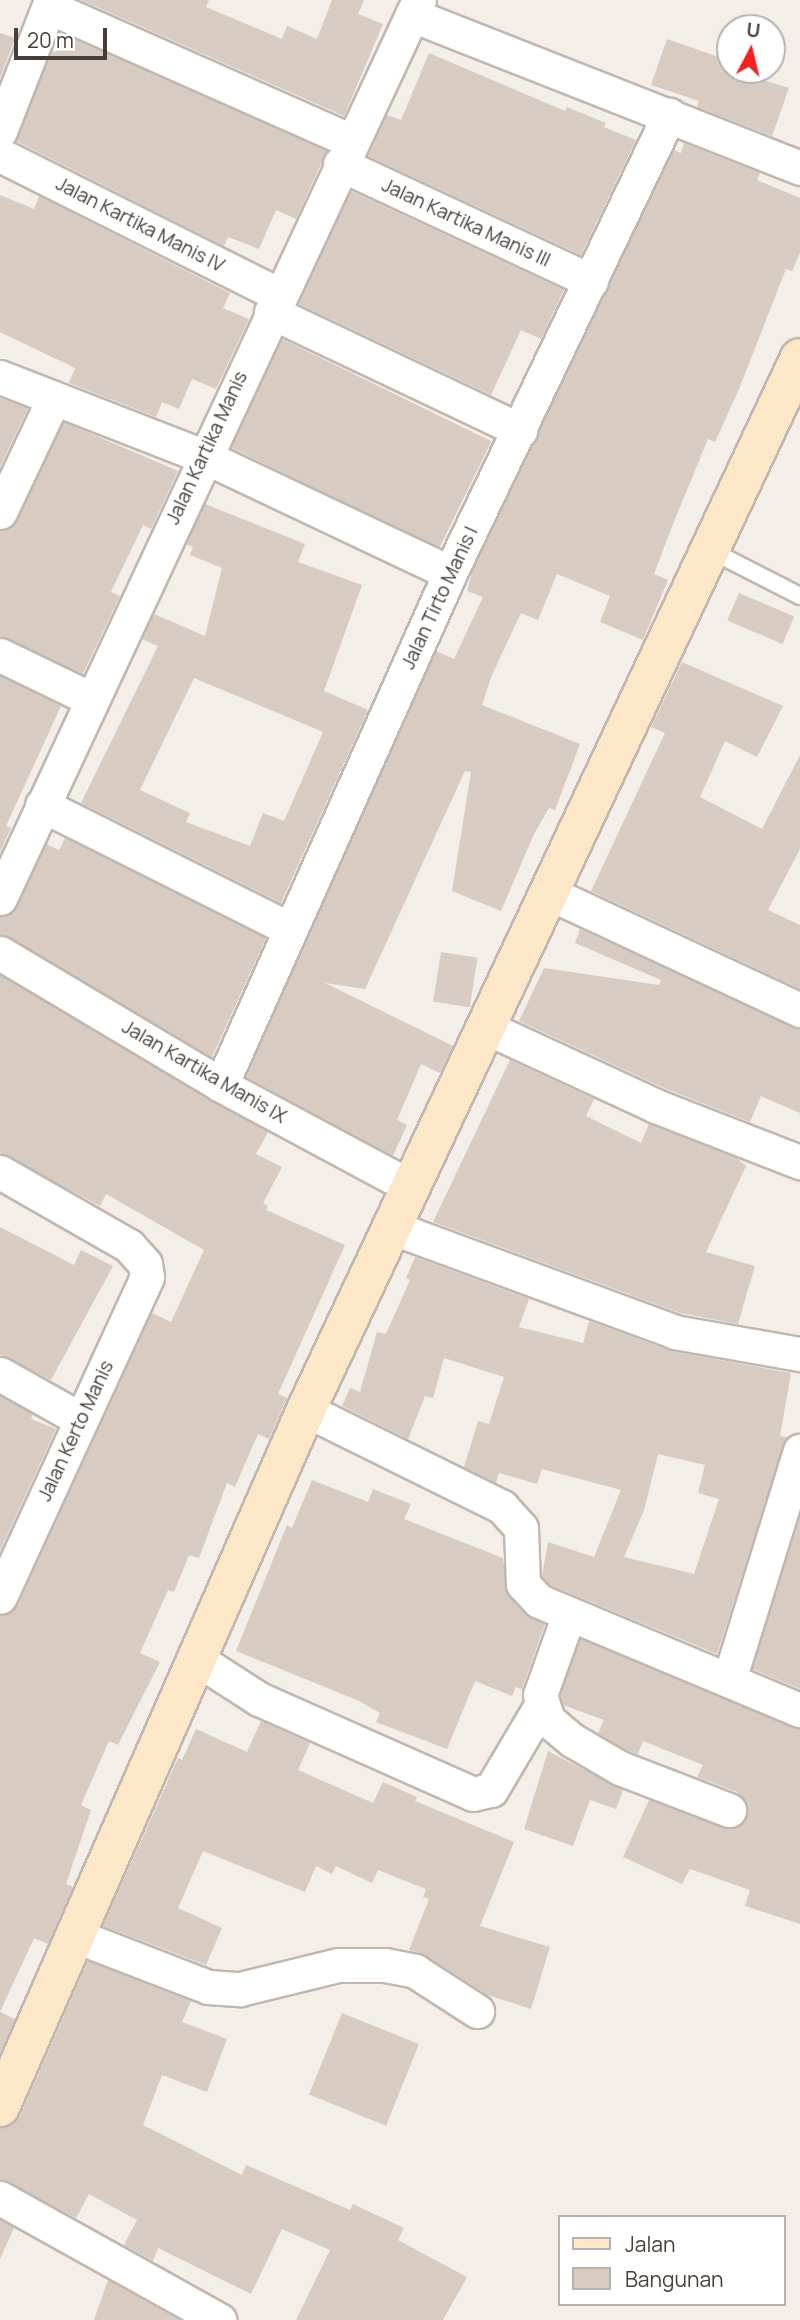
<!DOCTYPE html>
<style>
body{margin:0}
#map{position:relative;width:800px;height:2320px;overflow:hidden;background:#f3eee8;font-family:Manrope,sans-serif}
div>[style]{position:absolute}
.building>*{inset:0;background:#d8cbc1;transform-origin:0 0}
.roads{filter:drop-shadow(2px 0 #c2b7ae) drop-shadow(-2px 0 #c2b7ae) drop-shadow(0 2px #c2b7ae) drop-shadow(0 -2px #c2b7ae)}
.lane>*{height:16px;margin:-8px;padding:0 8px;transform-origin:8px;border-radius:8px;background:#fff}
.street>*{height:33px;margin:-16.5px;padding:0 16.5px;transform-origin:16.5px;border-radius:16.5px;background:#fff}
.secondary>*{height:38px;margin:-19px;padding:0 19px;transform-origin:19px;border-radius:19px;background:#fce8c9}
span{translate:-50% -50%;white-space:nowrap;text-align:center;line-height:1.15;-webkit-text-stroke:7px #fff;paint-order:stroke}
.street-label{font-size:19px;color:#473e37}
.legend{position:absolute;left:558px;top:2215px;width:228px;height:91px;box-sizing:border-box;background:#fff;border:2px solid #b5b2af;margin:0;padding:9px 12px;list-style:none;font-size:21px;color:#473e37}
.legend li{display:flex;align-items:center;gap:14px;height:35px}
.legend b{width:35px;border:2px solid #b5b2af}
.north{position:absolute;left:716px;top:14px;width:70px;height:70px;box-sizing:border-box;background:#fff;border:2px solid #b5b2af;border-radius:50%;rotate:7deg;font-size:19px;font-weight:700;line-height:28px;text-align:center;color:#473e37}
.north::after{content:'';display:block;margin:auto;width:24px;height:32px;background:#f12224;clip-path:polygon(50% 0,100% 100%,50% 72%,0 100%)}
.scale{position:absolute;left:14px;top:28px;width:93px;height:32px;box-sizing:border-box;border:4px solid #473e37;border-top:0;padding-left:9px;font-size:21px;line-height:24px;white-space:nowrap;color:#473e37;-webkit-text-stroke:5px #fff;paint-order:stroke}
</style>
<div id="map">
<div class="building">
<i style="clip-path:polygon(81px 0,209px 0,206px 7px,282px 39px,287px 26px,317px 39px,332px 0,364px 0,358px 14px,383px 24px,344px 116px)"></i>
<i style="clip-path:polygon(0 33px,15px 38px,0 78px)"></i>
<i style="clip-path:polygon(63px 34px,327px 151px,296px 219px,276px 210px,259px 249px,228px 237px,224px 246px,16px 141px,52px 51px,56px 52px)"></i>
<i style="clip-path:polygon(667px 39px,730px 61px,730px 70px,789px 88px,772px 136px,697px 107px,699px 101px,651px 85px)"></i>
<i style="clip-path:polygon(429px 53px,565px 111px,567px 107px,606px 123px,604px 127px,636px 140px,581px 255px,368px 156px,387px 115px,401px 120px)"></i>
<i style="clip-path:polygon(684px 143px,760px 173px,757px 180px,800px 198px,800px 253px,792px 271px,786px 269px,739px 389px,715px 442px,708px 439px,673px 524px,654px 574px,668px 580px,643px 640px,600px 622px,610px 596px,557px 574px,538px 620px,521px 613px,492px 675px,482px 705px,580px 744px,555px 810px,549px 808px,534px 834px,501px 911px,452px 891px,471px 772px,465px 771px,365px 989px,325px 983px,453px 1046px,440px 1073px,421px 1064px,397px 1120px,407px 1125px,393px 1156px,246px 1077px,436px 651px,454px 659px,483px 597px,467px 591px,473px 569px,674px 150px,681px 153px)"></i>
<i style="clip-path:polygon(351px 191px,564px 290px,541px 339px,521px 330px,491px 395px,299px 304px)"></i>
<i style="clip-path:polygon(0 195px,34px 209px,39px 196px,230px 293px,223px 308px,249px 319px,216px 389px,192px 379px,179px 409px,162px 402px,156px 417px,69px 383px,75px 368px,0 332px)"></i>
<i style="left:282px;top:339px;width:233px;height:120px;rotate:26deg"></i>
<i style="clip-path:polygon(0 398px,28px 408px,0 467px)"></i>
<i style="clip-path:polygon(64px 422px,178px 471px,151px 529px,143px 525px,111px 592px,120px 596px,83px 674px,0 636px,0 531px,17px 520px)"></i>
<i style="clip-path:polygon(evenodd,205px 504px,305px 544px,298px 562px,362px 585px,324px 691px,368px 710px,281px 903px,81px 803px,158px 646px,142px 639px,154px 614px,205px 636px,222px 568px,190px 555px,193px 547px,186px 544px,205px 504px,194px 678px,323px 732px,284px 821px,263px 813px,250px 846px,186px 822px,190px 813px,140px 790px,194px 678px)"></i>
<i style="left:739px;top:593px;width:60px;height:30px;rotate:23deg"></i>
<i style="clip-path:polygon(682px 662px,783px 706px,757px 757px,725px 741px,700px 797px,762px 829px,800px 755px,800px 849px,768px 910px,800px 925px,800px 989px,591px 891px,665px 733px,651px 727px)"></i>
<i style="clip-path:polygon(0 676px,61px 706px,6px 826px,11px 828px,0 852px)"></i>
<i style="clip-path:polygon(65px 838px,266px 938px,212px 1057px,0 934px,0 917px,17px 907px,46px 844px,59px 850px)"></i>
<i style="clip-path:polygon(580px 929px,800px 1029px,800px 1113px,761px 1096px,750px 1122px,664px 1088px,519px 1021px,544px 968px,659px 985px,661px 980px,575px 943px)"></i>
<i style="left:441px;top:952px;width:37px;height:50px;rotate:9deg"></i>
<i style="clip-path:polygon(0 975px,268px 1132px,256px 1154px,282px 1167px,263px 1203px,268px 1206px,266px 1210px,345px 1245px,278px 1394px,287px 1398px,269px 1439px,258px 1434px,235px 1487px,227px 1483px,199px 1558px,189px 1555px,174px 1592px,168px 1590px,140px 1653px,160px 1662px,118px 1745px,109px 1741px,81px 1805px,91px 1810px,66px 1884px,73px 1887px,48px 1944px,34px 1938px,0 2012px,0 1616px,18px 1605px,152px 1313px,171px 1322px,204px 1250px,106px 1194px,100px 1206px,0 1153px)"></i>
<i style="clip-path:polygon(510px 1060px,594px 1099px,586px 1116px,641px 1143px,649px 1124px,735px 1157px,746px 1166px,706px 1252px,755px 1266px,738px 1324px,680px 1313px,433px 1222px)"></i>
<i style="clip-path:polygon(0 1227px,74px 1265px,81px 1250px,113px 1266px,51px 1380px,0 1355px)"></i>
<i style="clip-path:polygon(evenodd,415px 1257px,529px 1299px,519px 1327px,583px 1343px,589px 1321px,671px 1351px,791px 1373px,780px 1436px,787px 1437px,717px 1654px,550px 1585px,542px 1576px,548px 1542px,594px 1557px,621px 1490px,542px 1469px,537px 1484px,499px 1473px,496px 1483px,464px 1467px,478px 1421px,489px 1424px,504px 1377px,444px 1358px,433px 1398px,425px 1396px,408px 1439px,342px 1406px,350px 1388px,360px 1392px,377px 1332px,386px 1334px,410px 1280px,406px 1278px,415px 1257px,658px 1454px,705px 1465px,698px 1493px,719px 1499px,694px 1574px,624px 1557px,644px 1510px,658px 1454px)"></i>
<i style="clip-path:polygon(0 1396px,33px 1414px,31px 1419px,56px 1429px,0 1551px)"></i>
<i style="clip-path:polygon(312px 1480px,368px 1502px,373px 1489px,411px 1504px,404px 1519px,503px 1558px,508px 1596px,525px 1615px,545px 1624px,522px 1689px,516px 1687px,512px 1696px,475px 1681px,447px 1749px,376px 1722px,380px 1713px,357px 1700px,236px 1651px,287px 1525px,292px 1528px)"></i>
<i style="clip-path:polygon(800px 1516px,800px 1689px,752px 1669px)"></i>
<i style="clip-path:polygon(580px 1639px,800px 1729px,800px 1924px,745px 1906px,750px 1890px,690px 1869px,682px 1884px,623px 1857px,649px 1800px,731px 1829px,747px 1818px,748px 1806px,737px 1792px,697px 1777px,703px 1765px,643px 1741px,638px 1754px,628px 1751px,598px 1733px,604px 1720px,563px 1705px,560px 1695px)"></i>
<i style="clip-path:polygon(261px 1721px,310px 1743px,298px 1770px,373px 1803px,383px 1782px,417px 1797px,415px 1801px,514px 1842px,480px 1926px,550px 1947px,531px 2009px,488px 1995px,425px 1955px,409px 1950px,429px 1899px,423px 1897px,426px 1889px,378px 1870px,372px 1883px,336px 1866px,332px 1874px,316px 1866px,305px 1892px,203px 1851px,178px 1908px,222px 1928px,206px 1965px,103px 1926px,178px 1758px,182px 1760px,196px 1729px,247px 1752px)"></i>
<i style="clip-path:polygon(548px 1751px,623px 1790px,616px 1809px,590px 1800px,573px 1846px,524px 1829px)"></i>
<i style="clip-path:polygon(88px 1961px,191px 2001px,182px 2022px,227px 2039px,207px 2092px,162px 2075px,143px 2125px,242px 2175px,246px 2165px,350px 2210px,353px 2204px,404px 2228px,398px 2240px,467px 2277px,443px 2320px,296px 2320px,330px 2250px,282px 2229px,251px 2294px,158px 2248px,153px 2261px,124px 2245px,137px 2220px,89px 2194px,76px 2218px,0 2179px,0 2128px,12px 2125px,20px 2116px)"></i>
<i style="clip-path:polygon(0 2012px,15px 2019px,0 2053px)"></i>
<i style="left:342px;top:2013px;width:83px;height:88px;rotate:22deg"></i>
<i style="clip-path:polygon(0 2220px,14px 2228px,0 2259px)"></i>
<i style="clip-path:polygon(108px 2280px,179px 2320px,94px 2320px)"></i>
</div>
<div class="roads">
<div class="lane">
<i style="left:710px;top:550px;width:101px;rotate:27.1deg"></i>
</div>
<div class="street">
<i style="left:49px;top:7px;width:331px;rotate:23.9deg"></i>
<i style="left:412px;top:15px;width:417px;rotate:21.5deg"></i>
<i style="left:0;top:131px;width:141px;rotate:-68.7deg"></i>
<i style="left:0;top:155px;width:313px;rotate:26.6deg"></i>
<i style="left:340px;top:164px;width:277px;rotate:25deg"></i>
<i style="left:271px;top:312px;width:276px;rotate:25.4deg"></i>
<i style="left:0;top:377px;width:218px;rotate:21.3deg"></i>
<i style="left:203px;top:456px;width:273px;rotate:25.3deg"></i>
<i style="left:0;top:512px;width:126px;rotate:-64.7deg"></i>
<i style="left:0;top:655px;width:101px;rotate:25.8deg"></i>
<i style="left:42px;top:805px;width:277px;rotate:26.6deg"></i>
<i style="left:549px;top:893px;width:277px;rotate:25deg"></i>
<i style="left:0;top:898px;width:991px;rotate:-64.99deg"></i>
<i style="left:0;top:953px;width:257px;rotate:30.8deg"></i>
<i style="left:221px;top:1085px;width:216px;rotate:28.2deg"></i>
<i style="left:485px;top:1027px;width:188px;rotate:24.8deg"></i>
<i style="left:656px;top:1106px;width:155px;rotate:21.3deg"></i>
<i style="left:221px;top:1085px;width:561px;rotate:-65.9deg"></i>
<i style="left:450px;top:573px;width:508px;rotate:-64.44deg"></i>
<i style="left:0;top:1172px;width:149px;rotate:29.8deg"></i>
<i style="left:129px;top:1246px;width:24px;rotate:48deg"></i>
<i style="left:145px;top:1264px;width:13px;rotate:81deg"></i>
<i style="left:147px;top:1277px;width:352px;rotate:114.7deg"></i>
<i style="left:393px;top:1228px;width:301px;rotate:20.2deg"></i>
<i style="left:675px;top:1332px;width:127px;rotate:10deg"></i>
<i style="left:0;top:1374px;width:92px;rotate:29.4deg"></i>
<i style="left:306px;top:1410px;width:219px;rotate:26.3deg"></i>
<i style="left:502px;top:1507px;width:28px;rotate:48deg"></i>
<i style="left:521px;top:1528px;width:56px;rotate:88deg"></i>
<i style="left:523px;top:1584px;width:23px;rotate:47deg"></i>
<i style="left:539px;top:1601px;width:283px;rotate:22.7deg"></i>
<i style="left:569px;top:1614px;width:86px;rotate:109.7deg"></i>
<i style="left:540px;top:1695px;width:26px;rotate:72deg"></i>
<i style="left:548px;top:1720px;width:31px;rotate:40deg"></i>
<i style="left:572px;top:1740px;width:56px;rotate:30.3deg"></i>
<i style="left:620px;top:1768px;width:117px;rotate:21.1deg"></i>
<i style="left:197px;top:1659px;width:74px;rotate:32.8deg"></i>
<i style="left:259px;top:1699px;width:234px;rotate:23.9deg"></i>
<i style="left:473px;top:1794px;width:18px;rotate:-13deg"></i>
<i style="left:491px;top:1790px;width:96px;rotate:-59.4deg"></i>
<i style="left:729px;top:1680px;width:240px;rotate:-72.8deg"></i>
<i style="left:76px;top:1936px;width:142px;rotate:21.1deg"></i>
<i style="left:208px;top:1987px;width:32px;rotate:4deg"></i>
<i style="left:240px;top:1989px;width:101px;rotate:-13.8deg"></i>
<i style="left:338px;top:1965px;width:47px"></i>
<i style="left:385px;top:1965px;width:31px;rotate:11deg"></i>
<i style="left:415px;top:1971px;width:74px;rotate:32.8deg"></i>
<i style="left:0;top:2198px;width:251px;rotate:29.1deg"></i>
</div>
<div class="secondary">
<i style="left:0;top:2107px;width:761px;rotate:-66.3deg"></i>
<i style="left:306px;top:1410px;width:1162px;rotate:-64.85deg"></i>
</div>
</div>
<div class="street-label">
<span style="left:466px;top:223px;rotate:25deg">Jalan Kartika Manis III</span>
<span style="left:140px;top:225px;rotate:27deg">Jalan Kartika Manis IV</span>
<span style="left:207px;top:448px;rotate:-65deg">Jalan Kartika Manis</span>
<span style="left:440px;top:598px;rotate:-65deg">Jalan Tirto Manis I</span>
<span style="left:204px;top:1072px;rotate:30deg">Jalan Kartika Manis IX</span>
<span style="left:76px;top:1431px;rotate:-65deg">Jalan Kerto Manis</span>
</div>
<ul class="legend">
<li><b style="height:9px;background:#fce8c9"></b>Jalan</li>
<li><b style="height:19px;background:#d8cbc1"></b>Bangunan</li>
</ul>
<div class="north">U</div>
<div class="scale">20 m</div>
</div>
